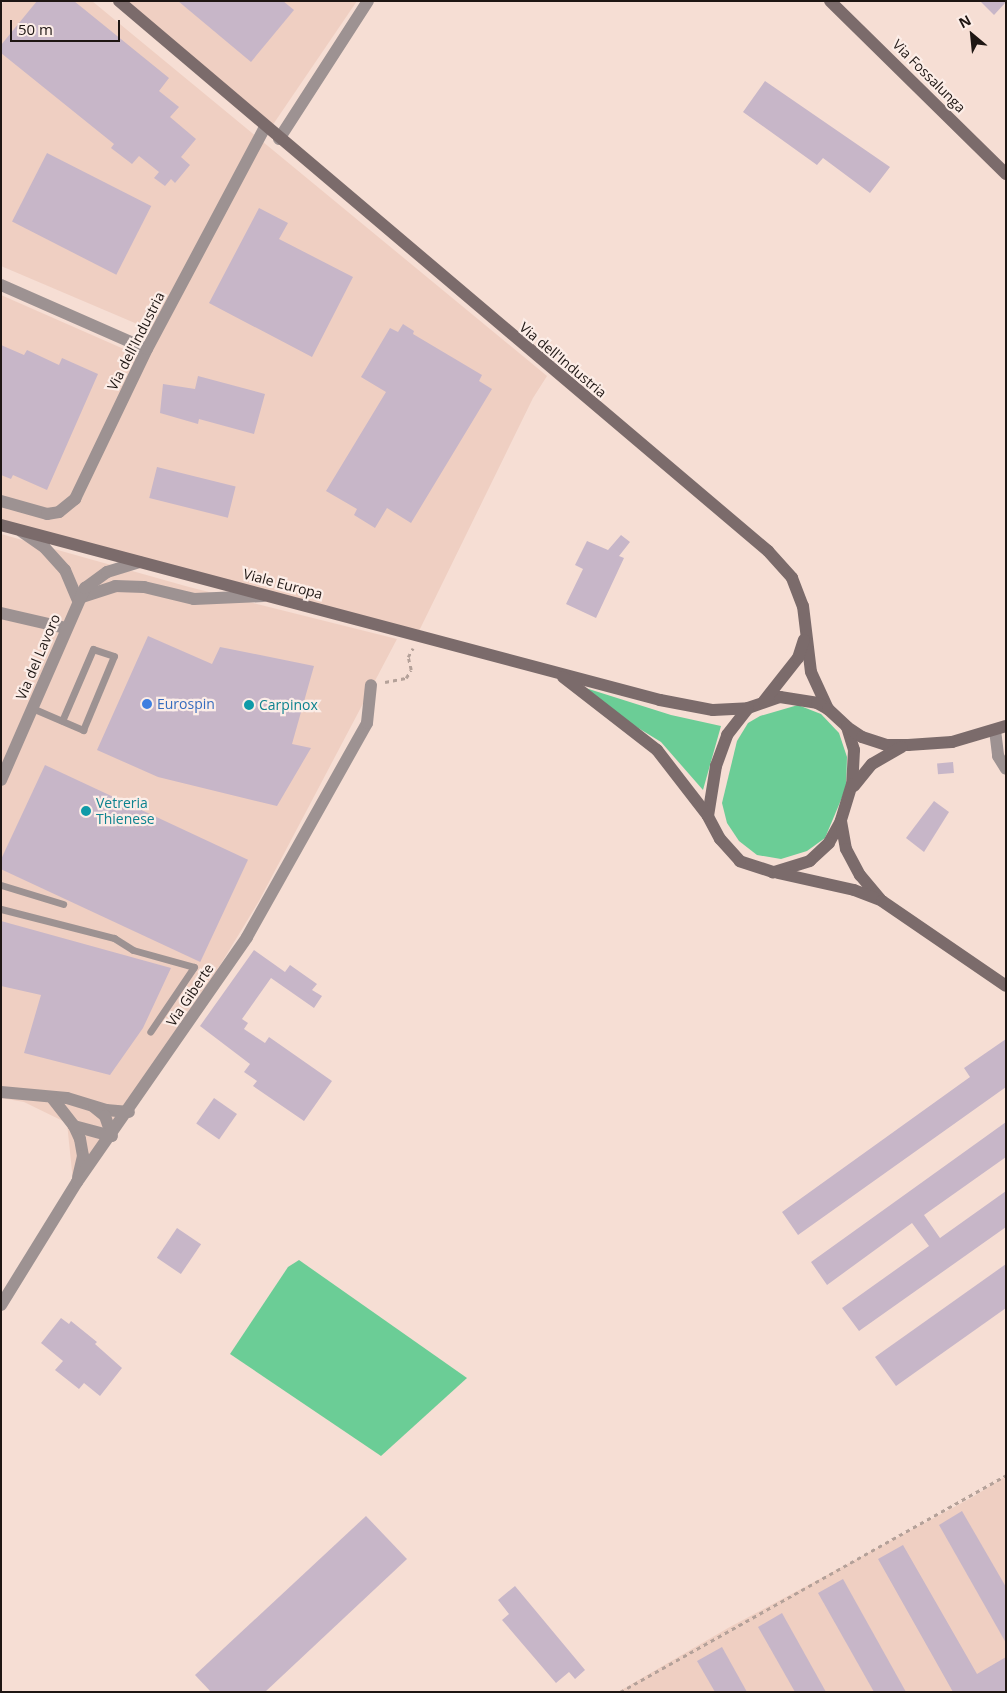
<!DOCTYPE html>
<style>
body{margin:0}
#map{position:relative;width:1007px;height:1693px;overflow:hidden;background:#f6ded4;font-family:"Open Sans",sans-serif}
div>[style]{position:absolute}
.built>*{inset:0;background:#efcfc2}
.green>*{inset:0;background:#6bcd96}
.building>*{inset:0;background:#c7b6c8;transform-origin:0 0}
.path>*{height:2.5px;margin-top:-1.25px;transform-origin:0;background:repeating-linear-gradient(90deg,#b4a199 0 4px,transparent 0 8px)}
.lane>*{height:7px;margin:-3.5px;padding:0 3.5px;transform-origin:3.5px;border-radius:3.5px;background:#9d9292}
.street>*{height:12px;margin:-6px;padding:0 6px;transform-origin:6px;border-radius:6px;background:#9d9292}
.secondary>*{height:12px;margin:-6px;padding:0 6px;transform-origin:6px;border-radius:6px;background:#7b6b6b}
.dots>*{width:14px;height:14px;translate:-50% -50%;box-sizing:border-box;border:2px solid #fcede7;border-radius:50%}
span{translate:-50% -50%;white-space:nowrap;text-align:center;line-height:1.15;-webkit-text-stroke:4.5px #fcede7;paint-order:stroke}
.street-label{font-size:14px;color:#1e1613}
.shop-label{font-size:14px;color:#366cbe}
.left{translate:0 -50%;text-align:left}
.culture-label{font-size:14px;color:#0d838f}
.frame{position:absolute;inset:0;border:2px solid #1e1613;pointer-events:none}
.north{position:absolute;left:947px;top:10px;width:50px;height:50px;-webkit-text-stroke:4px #fcede7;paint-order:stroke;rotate:332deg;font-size:14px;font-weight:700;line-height:20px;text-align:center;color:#1e1613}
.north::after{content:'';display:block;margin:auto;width:18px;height:22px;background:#1e1613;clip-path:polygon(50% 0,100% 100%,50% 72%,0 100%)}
.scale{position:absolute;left:10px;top:20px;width:110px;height:22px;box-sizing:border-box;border:2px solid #1e1613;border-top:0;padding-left:6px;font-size:15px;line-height:18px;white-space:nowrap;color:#1e1613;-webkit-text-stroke:4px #fcede7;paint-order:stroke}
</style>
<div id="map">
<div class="built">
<i style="clip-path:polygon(4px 1px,92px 1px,547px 376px,533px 398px,419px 631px,1px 520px,1px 295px,142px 357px,156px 332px,1px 266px,1px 6px)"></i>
<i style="clip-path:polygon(124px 1px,357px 1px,272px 126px)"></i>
<i style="clip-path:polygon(1px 534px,189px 587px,397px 639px,259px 901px,219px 967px,73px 1181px,67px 1123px,24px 1102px,1px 1098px)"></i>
<i style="clip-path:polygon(1006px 1476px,1006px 1692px,618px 1692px,728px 1628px,971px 1498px)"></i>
</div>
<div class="green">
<i style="clip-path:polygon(576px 685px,671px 715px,721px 726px,703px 790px,661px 742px,583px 694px)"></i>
<i style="clip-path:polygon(798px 705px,821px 714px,839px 733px,847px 757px,846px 788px,825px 838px,807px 851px,781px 859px,757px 855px,739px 841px,727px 823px,722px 803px,737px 741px,748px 723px,760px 716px)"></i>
<i style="clip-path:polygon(299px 1260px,467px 1378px,381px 1456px,230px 1354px,288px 1267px)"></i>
</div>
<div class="building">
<i style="clip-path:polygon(37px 1px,74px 1px,169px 78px,159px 91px,179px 107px,170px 117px,196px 139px,181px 157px,190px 165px,175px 183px,171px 179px,165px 186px,154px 178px,159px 172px,139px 156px,132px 164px,111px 148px,114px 144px,1px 53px,1px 45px)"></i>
<i style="clip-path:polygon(178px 1px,283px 1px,294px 10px,251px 62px)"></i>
<i style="clip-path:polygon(980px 1px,1006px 1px,1006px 2px,994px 15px)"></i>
<i style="clip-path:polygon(765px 81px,890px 167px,870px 193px,823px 158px,817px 165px,743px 112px)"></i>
<i style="left:47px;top:153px;width:117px;height:77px;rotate:27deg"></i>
<i style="clip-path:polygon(259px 208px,288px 223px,279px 239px,353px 277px,312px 357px,209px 303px)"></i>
<i style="clip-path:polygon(403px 324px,414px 331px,413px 334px,482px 375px,479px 381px,492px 389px,411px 523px,387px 508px,375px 528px,354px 515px,357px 509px,326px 491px,386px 392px,361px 377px,390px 328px,398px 332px)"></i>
<i style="clip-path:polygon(1px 345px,24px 355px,27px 350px,59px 365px,62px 358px,98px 374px,47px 490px,13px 475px,11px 479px,1px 475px)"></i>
<i style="clip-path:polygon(198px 376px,265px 394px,254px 434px,199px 419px,198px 424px,160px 413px,163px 384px,195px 389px)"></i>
<i style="left:157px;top:467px;width:81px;height:32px;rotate:14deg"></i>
<i style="clip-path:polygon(621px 535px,630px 542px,619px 556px,624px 558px,596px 618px,566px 604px,583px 569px,575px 565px,587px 541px,608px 550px)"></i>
<i style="clip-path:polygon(148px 636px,212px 664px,220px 647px,314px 666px,292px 744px,311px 748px,277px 806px,158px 777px,97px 750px)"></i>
<i style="left:953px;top:762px;width:11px;height:16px;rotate:85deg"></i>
<i style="left:45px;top:765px;width:224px;height:113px;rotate:25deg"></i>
<i style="clip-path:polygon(934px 801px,949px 812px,924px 852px,906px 838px)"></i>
<i style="clip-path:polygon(1px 921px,171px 968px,143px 1028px,110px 1075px,24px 1053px,41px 995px,1px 986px)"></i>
<i style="clip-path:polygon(254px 950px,285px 972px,290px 965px,317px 984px,312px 990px,322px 996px,314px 1008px,271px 978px,242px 1019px,248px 1023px,244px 1029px,265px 1043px,269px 1037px,332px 1081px,304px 1121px,253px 1086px,257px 1081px,244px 1072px,250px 1064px,200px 1026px)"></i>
<i style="clip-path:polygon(1006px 1039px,1006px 1087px,798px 1235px,782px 1212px,970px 1077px,964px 1068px)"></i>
<i style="left:214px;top:1098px;width:28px;height:31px;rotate:35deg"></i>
<i style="clip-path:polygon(1006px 1122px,1006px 1157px,924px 1215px,940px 1238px,1006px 1191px,1006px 1227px,859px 1331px,842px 1308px,929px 1246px,912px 1223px,827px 1285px,811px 1262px)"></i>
<i style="left:177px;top:1228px;width:29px;height:36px;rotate:34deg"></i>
<i style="clip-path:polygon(1006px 1264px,1006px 1308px,896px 1386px,875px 1357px)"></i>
<i style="clip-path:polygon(61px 1318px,69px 1324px,71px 1321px,97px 1342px,95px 1344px,122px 1368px,100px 1396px,84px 1383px,79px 1389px,55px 1370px,63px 1361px,41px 1343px)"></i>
<i style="clip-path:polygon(962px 1511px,1006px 1587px,1006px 1643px,939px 1525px)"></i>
<i style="clip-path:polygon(366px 1516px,407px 1559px,265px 1692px,211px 1692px,195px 1675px)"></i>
<i style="clip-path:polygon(903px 1545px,977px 1674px,1006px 1657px,1006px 1692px,953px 1692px,878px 1559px)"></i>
<i style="clip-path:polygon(843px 1579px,906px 1692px,874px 1692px,818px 1593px)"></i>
<i style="clip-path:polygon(515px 1586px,585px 1670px,575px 1679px,569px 1672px,556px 1683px,502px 1620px,509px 1614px,498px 1600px)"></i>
<i style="clip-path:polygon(782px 1613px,826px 1692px,795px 1692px,758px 1627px)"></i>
<i style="clip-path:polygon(722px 1647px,747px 1692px,715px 1692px,697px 1661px)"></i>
</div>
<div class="path">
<i style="left:385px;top:682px;width:21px;rotate:-11deg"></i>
<i style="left:406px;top:678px;width:9px;rotate:-58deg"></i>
<i style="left:411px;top:670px;width:13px;rotate:-103deg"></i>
<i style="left:408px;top:657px;width:10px;rotate:-61deg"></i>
<i style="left:620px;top:1692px;width:443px;rotate:-29.3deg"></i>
</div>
<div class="lane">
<i style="left:32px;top:708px;width:56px;rotate:23.3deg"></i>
<i style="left:83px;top:730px;width:80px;rotate:-67.3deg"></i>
<i style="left:114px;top:656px;width:22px;rotate:-162deg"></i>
<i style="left:93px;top:649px;width:78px;rotate:113.3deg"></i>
<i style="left:1px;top:885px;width:65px;rotate:17deg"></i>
<i style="left:1px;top:909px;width:117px;rotate:14.4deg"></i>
<i style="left:114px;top:938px;width:22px;rotate:32deg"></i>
<i style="left:133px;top:950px;width:63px;rotate:15.6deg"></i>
<i style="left:194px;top:967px;width:78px;rotate:124.1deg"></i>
</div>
<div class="street">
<i style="left:279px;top:139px;width:164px;rotate:-57.2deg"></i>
<i style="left:1px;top:285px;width:159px;rotate:23.7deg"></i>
<i style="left:1px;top:501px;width:48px;rotate:15.8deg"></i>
<i style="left:47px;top:514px;width:12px;rotate:-9deg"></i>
<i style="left:59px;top:512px;width:21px;rotate:-39deg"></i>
<i style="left:75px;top:499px;width:166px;rotate:-64.4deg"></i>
<i style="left:147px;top:349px;width:251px;rotate:-62deg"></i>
<i style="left:21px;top:531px;width:29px;rotate:35deg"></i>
<i style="left:45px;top:548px;width:30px;rotate:48deg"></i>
<i style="left:65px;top:570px;width:33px;rotate:67deg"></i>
<i style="left:82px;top:597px;width:35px;rotate:-18deg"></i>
<i style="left:115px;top:586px;width:29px;rotate:2deg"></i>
<i style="left:144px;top:587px;width:51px;rotate:13.5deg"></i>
<i style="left:194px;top:599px;width:69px;rotate:-2.5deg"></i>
<i style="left:1px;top:613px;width:67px;rotate:13deg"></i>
<i style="left:995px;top:730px;width:26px;rotate:83deg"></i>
<i style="left:998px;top:756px;width:15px;rotate:58deg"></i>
<i style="left:1px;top:780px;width:210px;rotate:-66.4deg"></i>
<i style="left:85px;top:588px;width:27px;rotate:-36deg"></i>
<i style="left:107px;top:572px;width:34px;rotate:-17deg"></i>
<i style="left:1px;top:1092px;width:66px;rotate:5.2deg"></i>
<i style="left:67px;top:1098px;width:41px;rotate:17.1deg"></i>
<i style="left:106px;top:1110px;width:23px;rotate:5deg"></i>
<i style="left:53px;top:1099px;width:34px;rotate:52deg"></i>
<i style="left:74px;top:1126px;width:14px;rotate:65deg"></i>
<i style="left:80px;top:1139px;width:17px;rotate:80deg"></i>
<i style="left:83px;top:1156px;width:22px;rotate:103deg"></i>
<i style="left:94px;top:1107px;width:14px;rotate:39deg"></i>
<i style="left:105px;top:1116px;width:21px;rotate:71deg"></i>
<i style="left:74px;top:1126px;width:39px;rotate:15deg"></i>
<i style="left:1px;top:1305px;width:145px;rotate:-58.3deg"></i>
<i style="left:77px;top:1182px;width:298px;rotate:-55.2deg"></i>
<i style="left:247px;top:937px;width:245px;rotate:-60.7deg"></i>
<i style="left:367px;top:723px;width:38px;rotate:-84deg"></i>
</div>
<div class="secondary">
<i style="left:119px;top:1px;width:851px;rotate:40.28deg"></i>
<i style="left:768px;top:551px;width:36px;rotate:48deg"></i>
<i style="left:792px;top:578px;width:30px;rotate:69deg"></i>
<i style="left:803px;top:606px;width:66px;rotate:83.1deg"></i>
<i style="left:811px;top:672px;width:41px;rotate:65.3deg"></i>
<i style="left:830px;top:1px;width:247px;rotate:44.5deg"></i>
<i style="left:1px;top:525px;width:682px;rotate:14.87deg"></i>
<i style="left:660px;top:700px;width:54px;rotate:10.7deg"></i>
<i style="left:713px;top:710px;width:35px;rotate:-3deg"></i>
<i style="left:748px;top:708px;width:34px;rotate:-19deg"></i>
<i style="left:780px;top:697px;width:37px;rotate:9deg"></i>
<i style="left:817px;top:703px;width:13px;rotate:29deg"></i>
<i style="left:828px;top:709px;width:26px;rotate:43deg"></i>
<i style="left:847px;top:727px;width:24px;rotate:73deg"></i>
<i style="left:854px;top:750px;width:34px;rotate:93deg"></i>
<i style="left:852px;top:784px;width:39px;rotate:107deg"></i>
<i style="left:841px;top:821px;width:25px;rotate:119deg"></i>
<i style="left:829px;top:843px;width:26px;rotate:137deg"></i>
<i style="left:810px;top:861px;width:39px;rotate:163deg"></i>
<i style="left:773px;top:872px;width:35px;rotate:-162deg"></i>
<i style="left:740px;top:861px;width:30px;rotate:-132deg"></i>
<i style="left:720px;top:839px;width:26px;rotate:-118deg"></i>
<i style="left:708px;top:816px;width:51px;rotate:-80.9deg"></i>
<i style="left:716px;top:766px;width:33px;rotate:-70deg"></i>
<i style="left:727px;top:735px;width:34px;rotate:-52deg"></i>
<i style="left:563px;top:677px;width:119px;rotate:37.8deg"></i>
<i style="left:657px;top:750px;width:83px;rotate:52.3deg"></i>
<i style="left:764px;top:701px;width:55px;rotate:-51.7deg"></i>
<i style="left:798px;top:658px;width:19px;rotate:-72deg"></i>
<i style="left:847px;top:727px;width:18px;rotate:34deg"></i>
<i style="left:862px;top:737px;width:25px;rotate:18deg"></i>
<i style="left:886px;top:745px;width:22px"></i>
<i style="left:908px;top:745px;width:44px;rotate:-3.9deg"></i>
<i style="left:952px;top:742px;width:56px;rotate:-16.5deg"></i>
<i style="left:854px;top:786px;width:28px;rotate:-51deg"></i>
<i style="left:872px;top:764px;width:34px;rotate:-30deg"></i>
<i style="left:841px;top:821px;width:28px;rotate:80deg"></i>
<i style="left:846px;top:849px;width:30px;rotate:62deg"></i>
<i style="left:860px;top:875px;width:31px;rotate:50deg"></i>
<i style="left:778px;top:873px;width:78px;rotate:12.6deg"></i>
<i style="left:854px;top:890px;width:30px;rotate:21deg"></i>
<i style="left:882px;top:901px;width:150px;rotate:34.4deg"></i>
</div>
<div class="dots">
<i style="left:147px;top:704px;background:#3f7fe0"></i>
<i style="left:249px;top:705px;background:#0f9aa8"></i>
<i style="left:86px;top:811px;background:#0f9aa8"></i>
</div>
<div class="street-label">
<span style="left:929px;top:76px;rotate:45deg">Via Fossalunga</span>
<span style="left:136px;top:341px;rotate:-63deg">Via dell'Industria</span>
<span style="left:563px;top:360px;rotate:40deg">Via dell'Industria</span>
<span style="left:283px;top:584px;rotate:15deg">Viale Europa</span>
<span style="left:38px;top:657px;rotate:-67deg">Via del Lavoro</span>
<span style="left:190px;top:995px;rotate:-56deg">Via Giberte</span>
</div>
<div class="shop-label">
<span class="left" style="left:157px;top:704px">Eurospin</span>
</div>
<div class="culture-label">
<span class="left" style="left:259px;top:705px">Carpinox</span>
<span class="left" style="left:96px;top:811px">Vetreria<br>Thienese</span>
</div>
<div class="frame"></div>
<div class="north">N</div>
<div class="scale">50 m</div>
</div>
